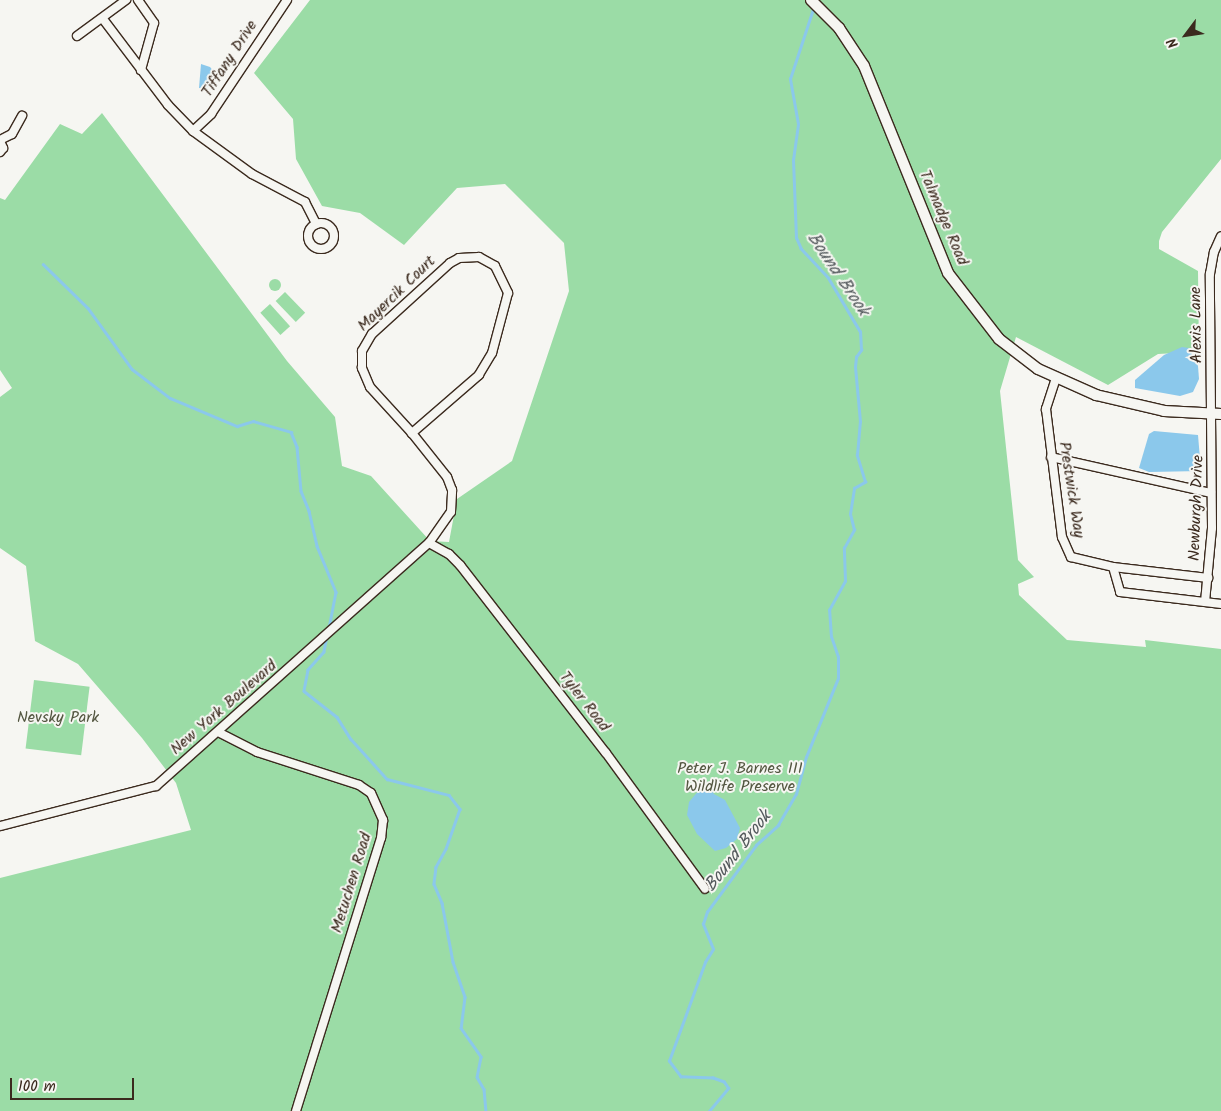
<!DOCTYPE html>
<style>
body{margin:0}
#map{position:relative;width:1221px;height:1111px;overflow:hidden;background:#f6f6f2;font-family:Kalam,sans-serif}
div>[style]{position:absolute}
.green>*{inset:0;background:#9bdca6;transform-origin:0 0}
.round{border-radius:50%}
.water>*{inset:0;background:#8bc8eb}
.stream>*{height:2.5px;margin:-1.25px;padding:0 1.25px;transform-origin:1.25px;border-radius:1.25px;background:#8bc8eb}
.roads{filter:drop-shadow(1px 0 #3b2a1e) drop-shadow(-1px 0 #3b2a1e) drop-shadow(0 1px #3b2a1e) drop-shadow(0 -1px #3b2a1e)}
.street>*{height:8px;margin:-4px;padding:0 4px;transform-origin:4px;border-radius:4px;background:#f6f6f2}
.street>.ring{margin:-4px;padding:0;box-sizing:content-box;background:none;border:8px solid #f6f6f2;border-radius:50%}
.secondary>*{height:10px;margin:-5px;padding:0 5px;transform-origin:5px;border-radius:5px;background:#f6f6f2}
span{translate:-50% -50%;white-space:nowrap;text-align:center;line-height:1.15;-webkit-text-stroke:4px #f6f6f2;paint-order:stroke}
.street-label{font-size:16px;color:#3b2a1e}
.park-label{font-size:16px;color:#535640}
.water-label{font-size:18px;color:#53595c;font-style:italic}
.north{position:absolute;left:1161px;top:10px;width:50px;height:50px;-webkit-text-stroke:4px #f6f6f2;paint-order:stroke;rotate:239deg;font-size:14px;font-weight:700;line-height:20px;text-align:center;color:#3b2a1e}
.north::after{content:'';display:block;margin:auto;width:18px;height:22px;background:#3b2a1e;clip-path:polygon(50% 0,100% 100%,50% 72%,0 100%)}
.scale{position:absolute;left:10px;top:1078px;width:124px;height:22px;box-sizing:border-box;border:2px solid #3b2a1e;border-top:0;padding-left:6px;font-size:15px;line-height:18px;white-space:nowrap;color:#3b2a1e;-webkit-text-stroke:4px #f6f6f2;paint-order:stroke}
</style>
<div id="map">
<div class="green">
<i style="clip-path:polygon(310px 0,1221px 0,1221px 159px,1162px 232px,1159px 241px,1159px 249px,1198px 271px,1199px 358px,1195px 352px,1158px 354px,1108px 385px,1016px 337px,1000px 391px,1018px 560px,1034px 577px,1018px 584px,1019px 595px,1067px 640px,1146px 647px,1145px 640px,1221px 649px,1221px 1111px,0 1111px,0 878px,191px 830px,176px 783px,142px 738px,78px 664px,35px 641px,26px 566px,0 548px,0 397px,12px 388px,0 370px,0 198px,5px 200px,60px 124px,82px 134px,102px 113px,287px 361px,335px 417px,342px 466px,371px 476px,430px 541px,449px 542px,457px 499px,512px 461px,569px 291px,564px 243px,505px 184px,457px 188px,404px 245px,360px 213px,322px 206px,296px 159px,293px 119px,254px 73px)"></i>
<i class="round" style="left:269px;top:279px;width:12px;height:12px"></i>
<i style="left:285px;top:292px;width:29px;height:13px;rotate:46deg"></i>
<i style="left:270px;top:304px;width:30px;height:13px;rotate:48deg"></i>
<i style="left:34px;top:680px;width:56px;height:69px;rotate:7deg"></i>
</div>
<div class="water">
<i style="clip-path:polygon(201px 64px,210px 67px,216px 74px,206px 89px,199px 88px)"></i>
<i style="clip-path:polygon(1182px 347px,1189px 348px,1198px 366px,1199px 379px,1193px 392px,1180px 396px,1135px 388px,1135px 380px,1164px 355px)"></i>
<i style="clip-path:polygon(1154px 431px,1198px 435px,1201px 471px,1149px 472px,1139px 468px,1149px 434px)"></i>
<i style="clip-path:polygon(706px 782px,714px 794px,725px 800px,740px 828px,737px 839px,726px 848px,715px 851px,697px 834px,687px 815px,689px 802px)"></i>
</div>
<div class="stream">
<i style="left:43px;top:264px;width:63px;rotate:44.4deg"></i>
<i style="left:88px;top:308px;width:75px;rotate:54.2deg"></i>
<i style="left:132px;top:369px;width:48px;rotate:37.3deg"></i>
<i style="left:170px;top:398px;width:73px;rotate:22.7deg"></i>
<i style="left:237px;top:426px;width:17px;rotate:-17deg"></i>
<i style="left:253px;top:421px;width:40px;rotate:16deg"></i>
<i style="left:291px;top:432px;width:16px;rotate:68deg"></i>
<i style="left:297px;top:447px;width:44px;rotate:84.8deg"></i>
<i style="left:301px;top:491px;width:22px;rotate:68deg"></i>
<i style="left:309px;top:511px;width:36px;rotate:77deg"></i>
<i style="left:317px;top:546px;width:50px;rotate:67.6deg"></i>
<i style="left:336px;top:592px;width:37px;rotate:101deg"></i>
<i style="left:327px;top:636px;width:16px;rotate:101deg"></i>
<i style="left:324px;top:652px;width:24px;rotate:132deg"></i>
<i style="left:308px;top:670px;width:21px;rotate:101deg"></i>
<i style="left:304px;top:691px;width:42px;rotate:38.2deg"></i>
<i style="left:337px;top:717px;width:26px;rotate:58deg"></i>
<i style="left:351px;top:739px;width:54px;rotate:48deg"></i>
<i style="left:387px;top:779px;width:64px;rotate:14.5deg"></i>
<i style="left:449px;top:795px;width:18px;rotate:52deg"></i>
<i style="left:460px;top:809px;width:42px;rotate:109.3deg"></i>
<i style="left:446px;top:849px;width:21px;rotate:119deg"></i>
<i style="left:436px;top:867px;width:17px;rotate:97deg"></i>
<i style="left:434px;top:884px;width:21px;rotate:67deg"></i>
<i style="left:442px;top:903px;width:60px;rotate:79.4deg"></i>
<i style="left:453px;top:962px;width:37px;rotate:71deg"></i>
<i style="left:465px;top:997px;width:31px;rotate:97deg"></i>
<i style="left:461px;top:1028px;width:35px;rotate:55deg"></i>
<i style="left:481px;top:1057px;width:20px;rotate:101deg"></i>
<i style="left:477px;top:1077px;width:14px;rotate:60deg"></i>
<i style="left:484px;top:1089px;width:22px;rotate:85deg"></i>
<i style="left:709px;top:1111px;width:30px;rotate:-50deg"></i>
<i style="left:728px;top:1088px;width:7px;rotate:-124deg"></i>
<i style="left:724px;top:1082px;width:12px;rotate:-160deg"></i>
<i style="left:713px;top:1078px;width:32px;rotate:-178deg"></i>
<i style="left:681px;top:1077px;width:20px;rotate:-127deg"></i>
<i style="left:669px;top:1061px;width:105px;rotate:-70deg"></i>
<i style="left:705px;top:962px;width:15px;rotate:-58deg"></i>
<i style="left:713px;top:949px;width:27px;rotate:-112deg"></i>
<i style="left:703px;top:924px;width:13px;rotate:-72deg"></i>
<i style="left:707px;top:912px;width:83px;rotate:-53.8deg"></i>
<i style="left:756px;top:845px;width:30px;rotate:-42deg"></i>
<i style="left:778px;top:825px;width:36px;rotate:-60deg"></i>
<i style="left:796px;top:794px;width:38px;rotate:-75deg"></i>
<i style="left:806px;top:757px;width:85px;rotate:-67.9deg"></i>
<i style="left:838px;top:678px;width:21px;rotate:-90deg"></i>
<i style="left:838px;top:657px;width:21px;rotate:-109deg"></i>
<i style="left:831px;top:637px;width:27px;rotate:-94deg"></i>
<i style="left:829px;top:610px;width:33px;rotate:-61deg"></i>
<i style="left:845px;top:581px;width:33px;rotate:-92deg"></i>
<i style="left:844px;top:548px;width:21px;rotate:-61deg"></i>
<i style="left:854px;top:530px;width:16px;rotate:-104deg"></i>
<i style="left:850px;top:514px;width:26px;rotate:-81deg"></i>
<i style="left:854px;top:488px;width:13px;rotate:-29deg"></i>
<i style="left:865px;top:482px;width:28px;rotate:-107deg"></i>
<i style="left:857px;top:455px;width:33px;rotate:-85deg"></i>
<i style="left:860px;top:422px;width:55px;rotate:-95.2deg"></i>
<i style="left:855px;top:367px;width:10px;rotate:-84deg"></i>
<i style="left:856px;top:357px;width:9px;rotate:-54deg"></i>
<i style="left:861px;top:350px;width:18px;rotate:-93deg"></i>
<i style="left:860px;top:332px;width:63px;rotate:-120.7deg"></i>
<i style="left:828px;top:278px;width:40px;rotate:-133deg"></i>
<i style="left:801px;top:249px;width:12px;rotate:-114deg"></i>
<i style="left:796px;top:238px;width:78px;rotate:-92.2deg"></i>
<i style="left:793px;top:160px;width:36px;rotate:-82deg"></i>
<i style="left:798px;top:124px;width:46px;rotate:-100.1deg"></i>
<i style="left:790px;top:79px;width:77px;rotate:-71.8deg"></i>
</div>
<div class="roads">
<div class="street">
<i style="left:138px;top:0;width:28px;rotate:55deg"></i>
<i style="left:154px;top:23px;width:49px;rotate:105.5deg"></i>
<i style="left:103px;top:19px;width:108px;rotate:52.9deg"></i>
<i style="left:168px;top:105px;width:36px;rotate:46deg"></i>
<i style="left:193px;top:131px;width:73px;rotate:36.1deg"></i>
<i style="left:252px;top:174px;width:60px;rotate:27.8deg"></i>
<i style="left:305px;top:202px;width:25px;rotate:63deg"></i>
<i style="left:77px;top:36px;width:61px;rotate:-36.3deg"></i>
<i style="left:193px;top:131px;width:25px;rotate:-43deg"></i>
<i style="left:211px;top:114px;width:137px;rotate:-56.3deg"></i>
<i style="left:0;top:140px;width:13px;rotate:-27deg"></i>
<i style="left:12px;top:134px;width:21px;rotate:-61deg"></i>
<i style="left:0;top:141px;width:8px;rotate:67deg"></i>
<i style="left:3px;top:148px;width:5px;rotate:127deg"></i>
<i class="ring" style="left:308px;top:223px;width:18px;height:18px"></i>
<i style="left:479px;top:257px;width:18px;rotate:29deg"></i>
<i style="left:495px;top:266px;width:30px;rotate:64deg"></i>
<i style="left:508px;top:293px;width:62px;rotate:104.9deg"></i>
<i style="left:492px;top:353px;width:26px;rotate:121deg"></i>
<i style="left:479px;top:375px;width:89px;rotate:139.1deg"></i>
<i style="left:412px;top:433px;width:62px;rotate:-132.4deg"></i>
<i style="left:370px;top:387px;width:21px;rotate:-113deg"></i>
<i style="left:362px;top:368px;width:17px;rotate:-90deg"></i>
<i style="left:362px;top:351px;width:20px;rotate:-60deg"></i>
<i style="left:372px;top:334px;width:105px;rotate:-42.3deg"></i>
<i style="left:450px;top:263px;width:10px;rotate:-29deg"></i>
<i style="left:459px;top:258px;width:20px;rotate:-3deg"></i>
<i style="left:1056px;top:378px;width:33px;rotate:108deg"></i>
<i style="left:1046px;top:409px;width:129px;rotate:82.9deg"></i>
<i style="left:1062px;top:537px;width:22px;rotate:66deg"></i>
<i style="left:1071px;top:557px;width:43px;rotate:13.4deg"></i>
<i style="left:1113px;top:567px;width:26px;rotate:74deg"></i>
<i style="left:1120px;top:592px;width:102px;rotate:6.8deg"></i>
<i style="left:1051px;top:457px;width:164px;rotate:12.7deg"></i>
<i style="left:429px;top:543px;width:23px;rotate:29deg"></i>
<i style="left:449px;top:554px;width:16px;rotate:45deg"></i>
<i style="left:460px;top:565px;width:238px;rotate:52.2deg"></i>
<i style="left:606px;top:753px;width:168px;rotate:53.9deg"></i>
<i style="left:1113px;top:567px;width:96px;rotate:6.6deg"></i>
<i style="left:1205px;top:602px;width:74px;rotate:-84.6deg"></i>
<i style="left:1212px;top:528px;width:254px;rotate:-90.5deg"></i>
<i style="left:1210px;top:274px;width:22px;rotate:-80deg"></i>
<i style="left:1214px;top:252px;width:17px;rotate:-66deg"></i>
<i style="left:218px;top:732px;width:44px;rotate:27.1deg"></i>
<i style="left:257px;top:752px;width:107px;rotate:17.9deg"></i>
<i style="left:359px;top:785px;width:14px;rotate:34deg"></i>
<i style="left:371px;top:793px;width:30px;rotate:66deg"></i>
<i style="left:383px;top:820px;width:18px;rotate:96deg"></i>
<i style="left:381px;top:838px;width:286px;rotate:107.3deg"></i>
<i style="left:0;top:826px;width:161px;rotate:-14.4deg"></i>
<i style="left:156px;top:786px;width:365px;rotate:-41.7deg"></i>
<i style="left:429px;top:543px;width:38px;rotate:-55deg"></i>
<i style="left:451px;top:512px;width:22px;rotate:-87deg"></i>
<i style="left:452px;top:490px;width:14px;rotate:-111deg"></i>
<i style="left:447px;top:477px;width:56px;rotate:-128.5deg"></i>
</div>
<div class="secondary">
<i style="left:811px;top:0;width:40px;rotate:45deg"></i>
<i style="left:839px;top:28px;width:45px;rotate:56.7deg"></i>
<i style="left:864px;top:66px;width:223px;rotate:67.9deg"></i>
<i style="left:948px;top:273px;width:83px;rotate:52.3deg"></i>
<i style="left:999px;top:339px;width:49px;rotate:37.6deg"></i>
<i style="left:1038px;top:369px;width:64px;rotate:24.1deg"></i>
<i style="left:1096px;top:395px;width:70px;rotate:13.2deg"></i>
<i style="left:1164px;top:411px;width:57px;rotate:3deg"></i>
</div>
</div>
<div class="street-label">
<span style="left:230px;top:59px;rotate:-57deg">Tiffany Drive</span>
<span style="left:943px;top:218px;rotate:67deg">Talmadge Road</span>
<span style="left:397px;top:294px;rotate:-44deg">Mayercik Court</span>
<span style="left:1197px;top:325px;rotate:-91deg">Alexis Lane</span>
<span style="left:1071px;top:490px;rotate:81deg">Prestwick Way</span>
<span style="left:1197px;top:508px;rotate:-88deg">Newburgh Drive</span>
<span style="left:584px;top:702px;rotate:52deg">Tyler Road</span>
<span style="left:224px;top:708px;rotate:-41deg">New York Boulevard</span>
<span style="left:352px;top:883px;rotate:-73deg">Metuchen Road</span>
</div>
<div class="park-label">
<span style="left:58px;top:718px">Nevsky Park</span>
<span style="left:740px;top:778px">Peter J. Barnes III<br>Wildlife Preserve</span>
</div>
<div class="water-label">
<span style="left:837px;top:275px;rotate:56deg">Bound Brook</span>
<span style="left:739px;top:852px;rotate:-52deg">Bound Brook</span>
</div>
<div class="north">N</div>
<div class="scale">100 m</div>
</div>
